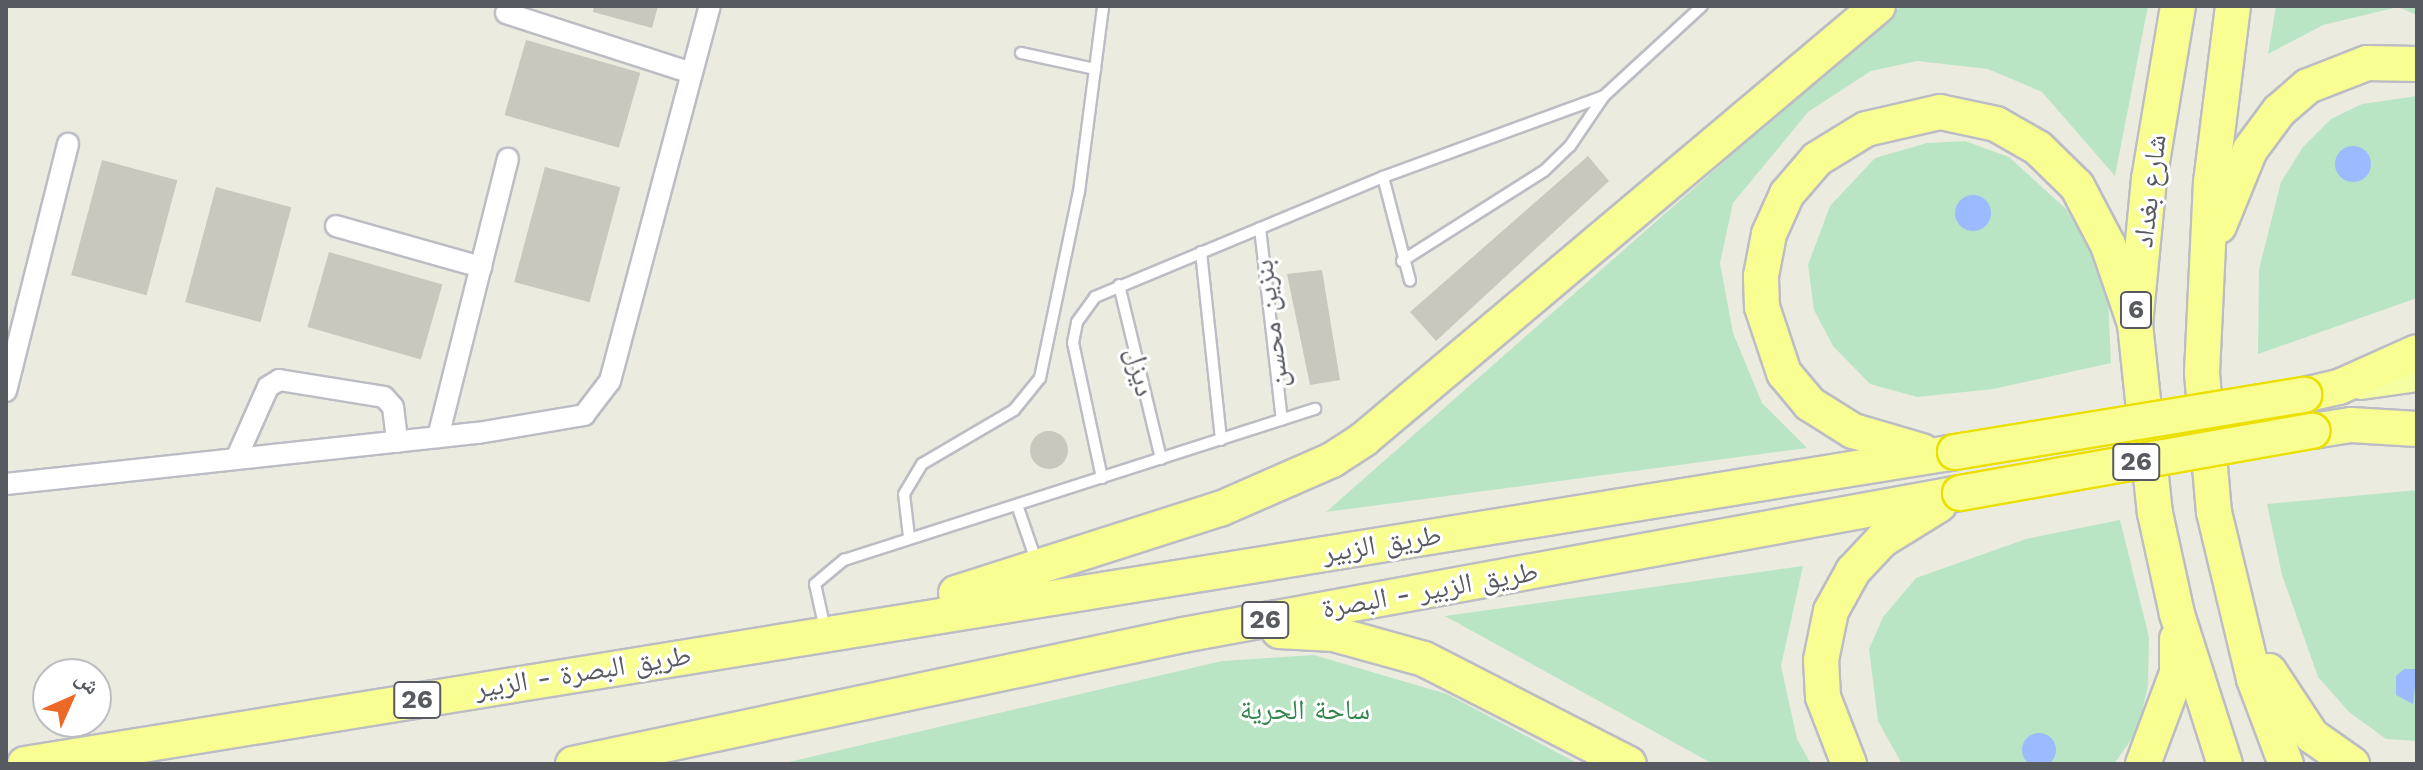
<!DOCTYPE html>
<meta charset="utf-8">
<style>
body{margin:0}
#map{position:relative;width:2423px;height:770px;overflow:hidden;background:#ebecdf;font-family:"Work Sans","Noto Naskh Arabic",sans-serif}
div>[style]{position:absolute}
.green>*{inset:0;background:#bae5c5}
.water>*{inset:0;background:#9cbaff}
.round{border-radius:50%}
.building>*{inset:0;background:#c8c8be;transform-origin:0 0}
.roads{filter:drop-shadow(2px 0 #bcbdc4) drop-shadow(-2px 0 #bcbdc4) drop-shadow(0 2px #bcbdc4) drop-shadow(0 -2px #bcbdc4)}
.service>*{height:10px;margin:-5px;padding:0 5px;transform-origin:5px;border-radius:5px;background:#fff}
.minor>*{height:20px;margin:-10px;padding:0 10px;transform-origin:10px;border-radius:10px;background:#fff}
.primary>*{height:32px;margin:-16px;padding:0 16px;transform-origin:16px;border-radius:16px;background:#f5ffa1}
.trunk>*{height:34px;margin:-17px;padding:0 17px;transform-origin:17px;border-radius:17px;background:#f9fe92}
.bridges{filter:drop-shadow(2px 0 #ebdf00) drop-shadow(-2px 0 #ebdf00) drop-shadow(0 2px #ebdf00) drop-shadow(0 -2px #ebdf00)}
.trunk-bridge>*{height:34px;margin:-17px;padding:0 17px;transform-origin:17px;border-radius:17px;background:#f9fe92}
span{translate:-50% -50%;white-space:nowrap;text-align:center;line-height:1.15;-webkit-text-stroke:6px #fff;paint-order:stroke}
.shield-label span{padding:2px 6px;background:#fff;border:2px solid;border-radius:6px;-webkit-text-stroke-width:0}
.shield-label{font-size:26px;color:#585a61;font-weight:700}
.street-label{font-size:28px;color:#585a61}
.park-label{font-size:28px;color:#33854c}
.frame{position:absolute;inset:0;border:8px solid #585a61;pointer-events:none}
.north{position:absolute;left:32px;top:658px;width:80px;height:80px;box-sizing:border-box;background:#fff;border:2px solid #bcbdc0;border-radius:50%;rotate:45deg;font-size:22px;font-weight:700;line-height:32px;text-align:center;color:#585a61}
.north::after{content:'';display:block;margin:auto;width:28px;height:36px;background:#eb6925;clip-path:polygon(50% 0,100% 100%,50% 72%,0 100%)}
</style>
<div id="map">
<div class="green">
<i style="clip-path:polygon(1901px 6px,2148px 6px,2115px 176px,2042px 92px,1988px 69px,1917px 61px,1871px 71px,1808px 112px,1733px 203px,1720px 263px,1733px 333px,1762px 403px,1807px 448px,1326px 512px)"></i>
<i style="clip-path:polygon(2276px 6px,2417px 6px,2417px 15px,2398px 7px,2323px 25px,2268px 54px)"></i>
<i style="clip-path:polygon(2417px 96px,2417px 298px,2258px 354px,2259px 269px,2281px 182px,2303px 147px,2331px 119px,2362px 104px)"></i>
<i style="clip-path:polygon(1965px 141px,2009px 157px,2066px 209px,2087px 243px,2108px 298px,2111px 363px,1993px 389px,1917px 397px,1870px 384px,1833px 346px,1814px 310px,1808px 265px,1830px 206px,1875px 158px,1927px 143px)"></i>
<i style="clip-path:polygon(2417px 490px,2417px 741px,2386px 739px,2349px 712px,2318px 677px,2282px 575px,2267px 504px)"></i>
<i style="clip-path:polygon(2120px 520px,2149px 637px,2148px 685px,2138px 730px,2114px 764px,1902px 764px,1878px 721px,1869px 649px,1883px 617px,1916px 578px,2026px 539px)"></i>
<i style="clip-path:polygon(1803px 566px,1781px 666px,1797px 739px,1811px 764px,1713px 764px,1445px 616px)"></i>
<i style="clip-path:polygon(1314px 655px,1447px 694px,1579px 764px,780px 764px,1222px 661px)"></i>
</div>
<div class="water">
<i class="round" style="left:2335px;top:146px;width:36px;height:36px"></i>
<i class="round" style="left:1955px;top:195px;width:36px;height:36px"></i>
<i style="clip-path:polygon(2404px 669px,2417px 669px,2413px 704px,2396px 695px,2396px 676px)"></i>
<i class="round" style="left:2022px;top:733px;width:34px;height:34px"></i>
</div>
<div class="building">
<i style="clip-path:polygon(594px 6px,658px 6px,652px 28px,593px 12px)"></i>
<i style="left:526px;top:40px;width:119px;height:78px;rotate:16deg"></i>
<i style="clip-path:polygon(1588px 156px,1609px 181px,1436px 341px,1410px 312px)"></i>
<i style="left:102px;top:160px;width:78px;height:119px;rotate:15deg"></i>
<i style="left:545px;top:167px;width:78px;height:119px;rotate:15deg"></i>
<i style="left:216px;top:187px;width:78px;height:119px;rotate:15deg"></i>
<i style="left:329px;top:252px;width:118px;height:78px;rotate:16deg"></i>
<i style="clip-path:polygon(1322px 270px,1340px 380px,1310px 385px,1287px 274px)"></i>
<i class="round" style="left:1030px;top:431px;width:38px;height:38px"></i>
</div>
<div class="roads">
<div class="service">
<i style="left:1021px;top:53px;width:76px;rotate:12.2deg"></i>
<i style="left:1383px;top:177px;width:107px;rotate:75.4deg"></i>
<i style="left:1260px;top:228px;width:193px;rotate:83.5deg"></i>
<i style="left:1201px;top:252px;width:189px;rotate:83.9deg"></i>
<i style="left:1402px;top:261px;width:168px;rotate:-32.4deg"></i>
<i style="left:1544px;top:171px;width:36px;rotate:-44deg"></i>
<i style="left:1570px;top:146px;width:60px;rotate:-55.8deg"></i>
<i style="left:1119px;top:285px;width:179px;rotate:76.4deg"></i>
<i style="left:1102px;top:478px;width:138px;rotate:-102.1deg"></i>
<i style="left:1073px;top:343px;width:21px;rotate:-79deg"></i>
<i style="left:1077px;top:322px;width:31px;rotate:-54deg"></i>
<i style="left:1095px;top:297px;width:312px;rotate:-22.6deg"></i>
<i style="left:1383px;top:177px;width:235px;rotate:-20.1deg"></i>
<i style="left:1604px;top:96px;width:133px;rotate:-42.6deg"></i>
<i style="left:1017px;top:505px;width:61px;rotate:71deg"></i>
<i style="left:909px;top:537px;width:43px;rotate:-96.6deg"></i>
<i style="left:904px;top:494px;width:35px;rotate:-59deg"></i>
<i style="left:922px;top:464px;width:107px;rotate:-30.4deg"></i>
<i style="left:1014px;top:410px;width:41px;rotate:-50.9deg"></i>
<i style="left:1040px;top:378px;width:190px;rotate:-78.2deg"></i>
<i style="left:1079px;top:192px;width:188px;rotate:-82.6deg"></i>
<i style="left:825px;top:629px;width:46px;rotate:-102.5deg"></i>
<i style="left:815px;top:584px;width:38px;rotate:-40deg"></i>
<i style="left:844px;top:560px;width:495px;rotate:-17.8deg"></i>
</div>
<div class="minor">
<i style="left:506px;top:13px;width:195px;rotate:17.9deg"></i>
<i style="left:336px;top:226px;width:151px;rotate:15.8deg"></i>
<i style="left:6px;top:391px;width:255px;rotate:-75.9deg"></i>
<i style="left:438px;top:437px;width:287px;rotate:-75.9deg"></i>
<i style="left:236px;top:459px;width:79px;rotate:-66deg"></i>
<i style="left:268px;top:387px;width:13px;rotate:-32deg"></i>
<i style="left:279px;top:380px;width:106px;rotate:9.2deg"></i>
<i style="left:384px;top:397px;width:13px;rotate:48deg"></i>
<i style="left:393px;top:407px;width:35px;rotate:83deg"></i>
<i style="left:6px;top:484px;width:475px;rotate:-6.2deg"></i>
<i style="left:478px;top:433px;width:108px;rotate:-9.6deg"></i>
<i style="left:584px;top:415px;width:43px;rotate:-52.6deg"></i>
<i style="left:610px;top:381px;width:388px;rotate:-75.1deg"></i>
</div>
<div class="primary">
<i style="left:2361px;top:383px;width:57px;rotate:-8.1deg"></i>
</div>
<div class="trunk">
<i style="left:2178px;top:6px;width:175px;rotate:99.5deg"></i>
<i style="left:2149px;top:179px;width:146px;rotate:95.5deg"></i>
<i style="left:2135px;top:324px;width:190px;rotate:84deg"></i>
<i style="left:2155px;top:513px;width:103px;rotate:77.7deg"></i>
<i style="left:2177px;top:614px;width:157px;rotate:72.3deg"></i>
<i style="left:2233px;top:6px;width:177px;rotate:97.1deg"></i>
<i style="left:2211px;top:182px;width:191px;rotate:92.7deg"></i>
<i style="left:2202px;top:373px;width:140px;rotate:85.1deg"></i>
<i style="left:2214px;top:512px;width:172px;rotate:76.5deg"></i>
<i style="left:2254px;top:679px;width:91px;rotate:69.4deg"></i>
<i style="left:2219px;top:226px;width:82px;rotate:-67.8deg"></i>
<i style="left:2250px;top:150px;width:49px;rotate:-53.4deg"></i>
<i style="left:2279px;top:111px;width:38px;rotate:-41deg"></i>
<i style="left:2308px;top:86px;width:63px;rotate:-21.3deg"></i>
<i style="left:2367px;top:63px;width:50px;rotate:1.1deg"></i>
<i style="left:2304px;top:395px;width:36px;rotate:-13deg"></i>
<i style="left:2339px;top:387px;width:85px;rotate:-24.2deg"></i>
<i style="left:2313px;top:431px;width:38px;rotate:-9deg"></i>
<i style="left:2351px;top:425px;width:66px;rotate:3.5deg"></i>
<i style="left:1922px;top:451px;width:72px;rotate:-163.8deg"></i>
<i style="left:1853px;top:431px;width:51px;rotate:-147.9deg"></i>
<i style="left:1810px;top:404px;width:40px;rotate:-130deg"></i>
<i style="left:1784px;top:373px;width:70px;rotate:-108.4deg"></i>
<i style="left:1762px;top:307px;width:31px;rotate:-92deg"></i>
<i style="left:1761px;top:276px;width:43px;rotate:-79.2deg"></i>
<i style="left:1769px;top:234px;width:44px;rotate:-65.8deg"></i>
<i style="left:1787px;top:194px;width:46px;rotate:-49.4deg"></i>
<i style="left:1817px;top:159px;width:57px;rotate:-31.5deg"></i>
<i style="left:1866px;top:129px;width:76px;rotate:-12.9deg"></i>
<i style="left:1940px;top:112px;width:57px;rotate:12.1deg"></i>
<i style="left:1996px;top:124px;width:48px;rotate:29.7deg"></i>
<i style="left:2038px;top:148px;width:54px;rotate:44.3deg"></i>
<i style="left:2077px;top:186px;width:67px;rotate:62.3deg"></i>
<i style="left:2108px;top:245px;width:83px;rotate:71.1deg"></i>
<i style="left:956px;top:593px;width:277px;rotate:-17.7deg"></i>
<i style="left:1220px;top:509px;width:122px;rotate:-23.6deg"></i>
<i style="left:1332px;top:460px;width:38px;rotate:-33deg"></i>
<i style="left:1364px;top:439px;width:672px;rotate:-40.11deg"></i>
<i style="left:1279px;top:631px;width:55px;rotate:3.1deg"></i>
<i style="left:1334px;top:634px;width:93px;rotate:15.5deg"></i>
<i style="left:1424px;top:659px;width:230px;rotate:27.1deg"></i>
<i style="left:2269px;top:671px;width:78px;rotate:56.5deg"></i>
<i style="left:2312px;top:736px;width:49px;rotate:35deg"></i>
<i style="left:25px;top:764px;width:1955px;rotate:-9.18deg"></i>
<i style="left:573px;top:764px;width:623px;rotate:-11.94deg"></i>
<i style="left:1183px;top:635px;width:790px;rotate:-10.36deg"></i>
<i style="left:1849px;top:764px;width:72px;rotate:-111.2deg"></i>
<i style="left:1823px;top:697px;width:37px;rotate:-93deg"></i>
<i style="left:1821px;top:660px;width:50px;rotate:-78.5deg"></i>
<i style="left:1831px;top:611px;width:46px;rotate:-61.2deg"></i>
<i style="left:1853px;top:571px;width:42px;rotate:-46.9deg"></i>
<i style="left:1882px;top:540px;width:67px;rotate:-31.6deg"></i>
<i style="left:2143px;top:764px;width:97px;rotate:-69.5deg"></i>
<i style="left:2177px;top:673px;width:34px;rotate:-90deg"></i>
</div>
</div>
<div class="bridges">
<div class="trunk-bridge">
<i style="left:1955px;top:452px;width:354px;rotate:-9.3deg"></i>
<i style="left:1960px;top:493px;width:358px;rotate:-10deg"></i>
</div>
</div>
<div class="shield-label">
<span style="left:2136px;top:310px">6</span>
<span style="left:2136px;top:462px">26</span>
<span style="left:1265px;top:620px">26</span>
<span style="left:417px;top:700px">26</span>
</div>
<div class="street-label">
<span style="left:2150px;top:191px;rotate:-83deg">شارع بغداد</span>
<span style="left:1271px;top:324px;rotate:-97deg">بنزين محسن</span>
<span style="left:1140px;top:372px;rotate:77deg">ديزل</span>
<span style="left:1382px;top:544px;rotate:-9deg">طريق الزبير</span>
<span style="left:1430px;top:590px;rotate:-10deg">طريق الزبير - البصرة</span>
<span style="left:583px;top:672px;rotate:-9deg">طريق البصرة - الزبير</span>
</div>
<div class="park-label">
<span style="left:1305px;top:710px">ساحة الحرية</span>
</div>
<div class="frame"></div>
<div class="north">ش</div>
</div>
